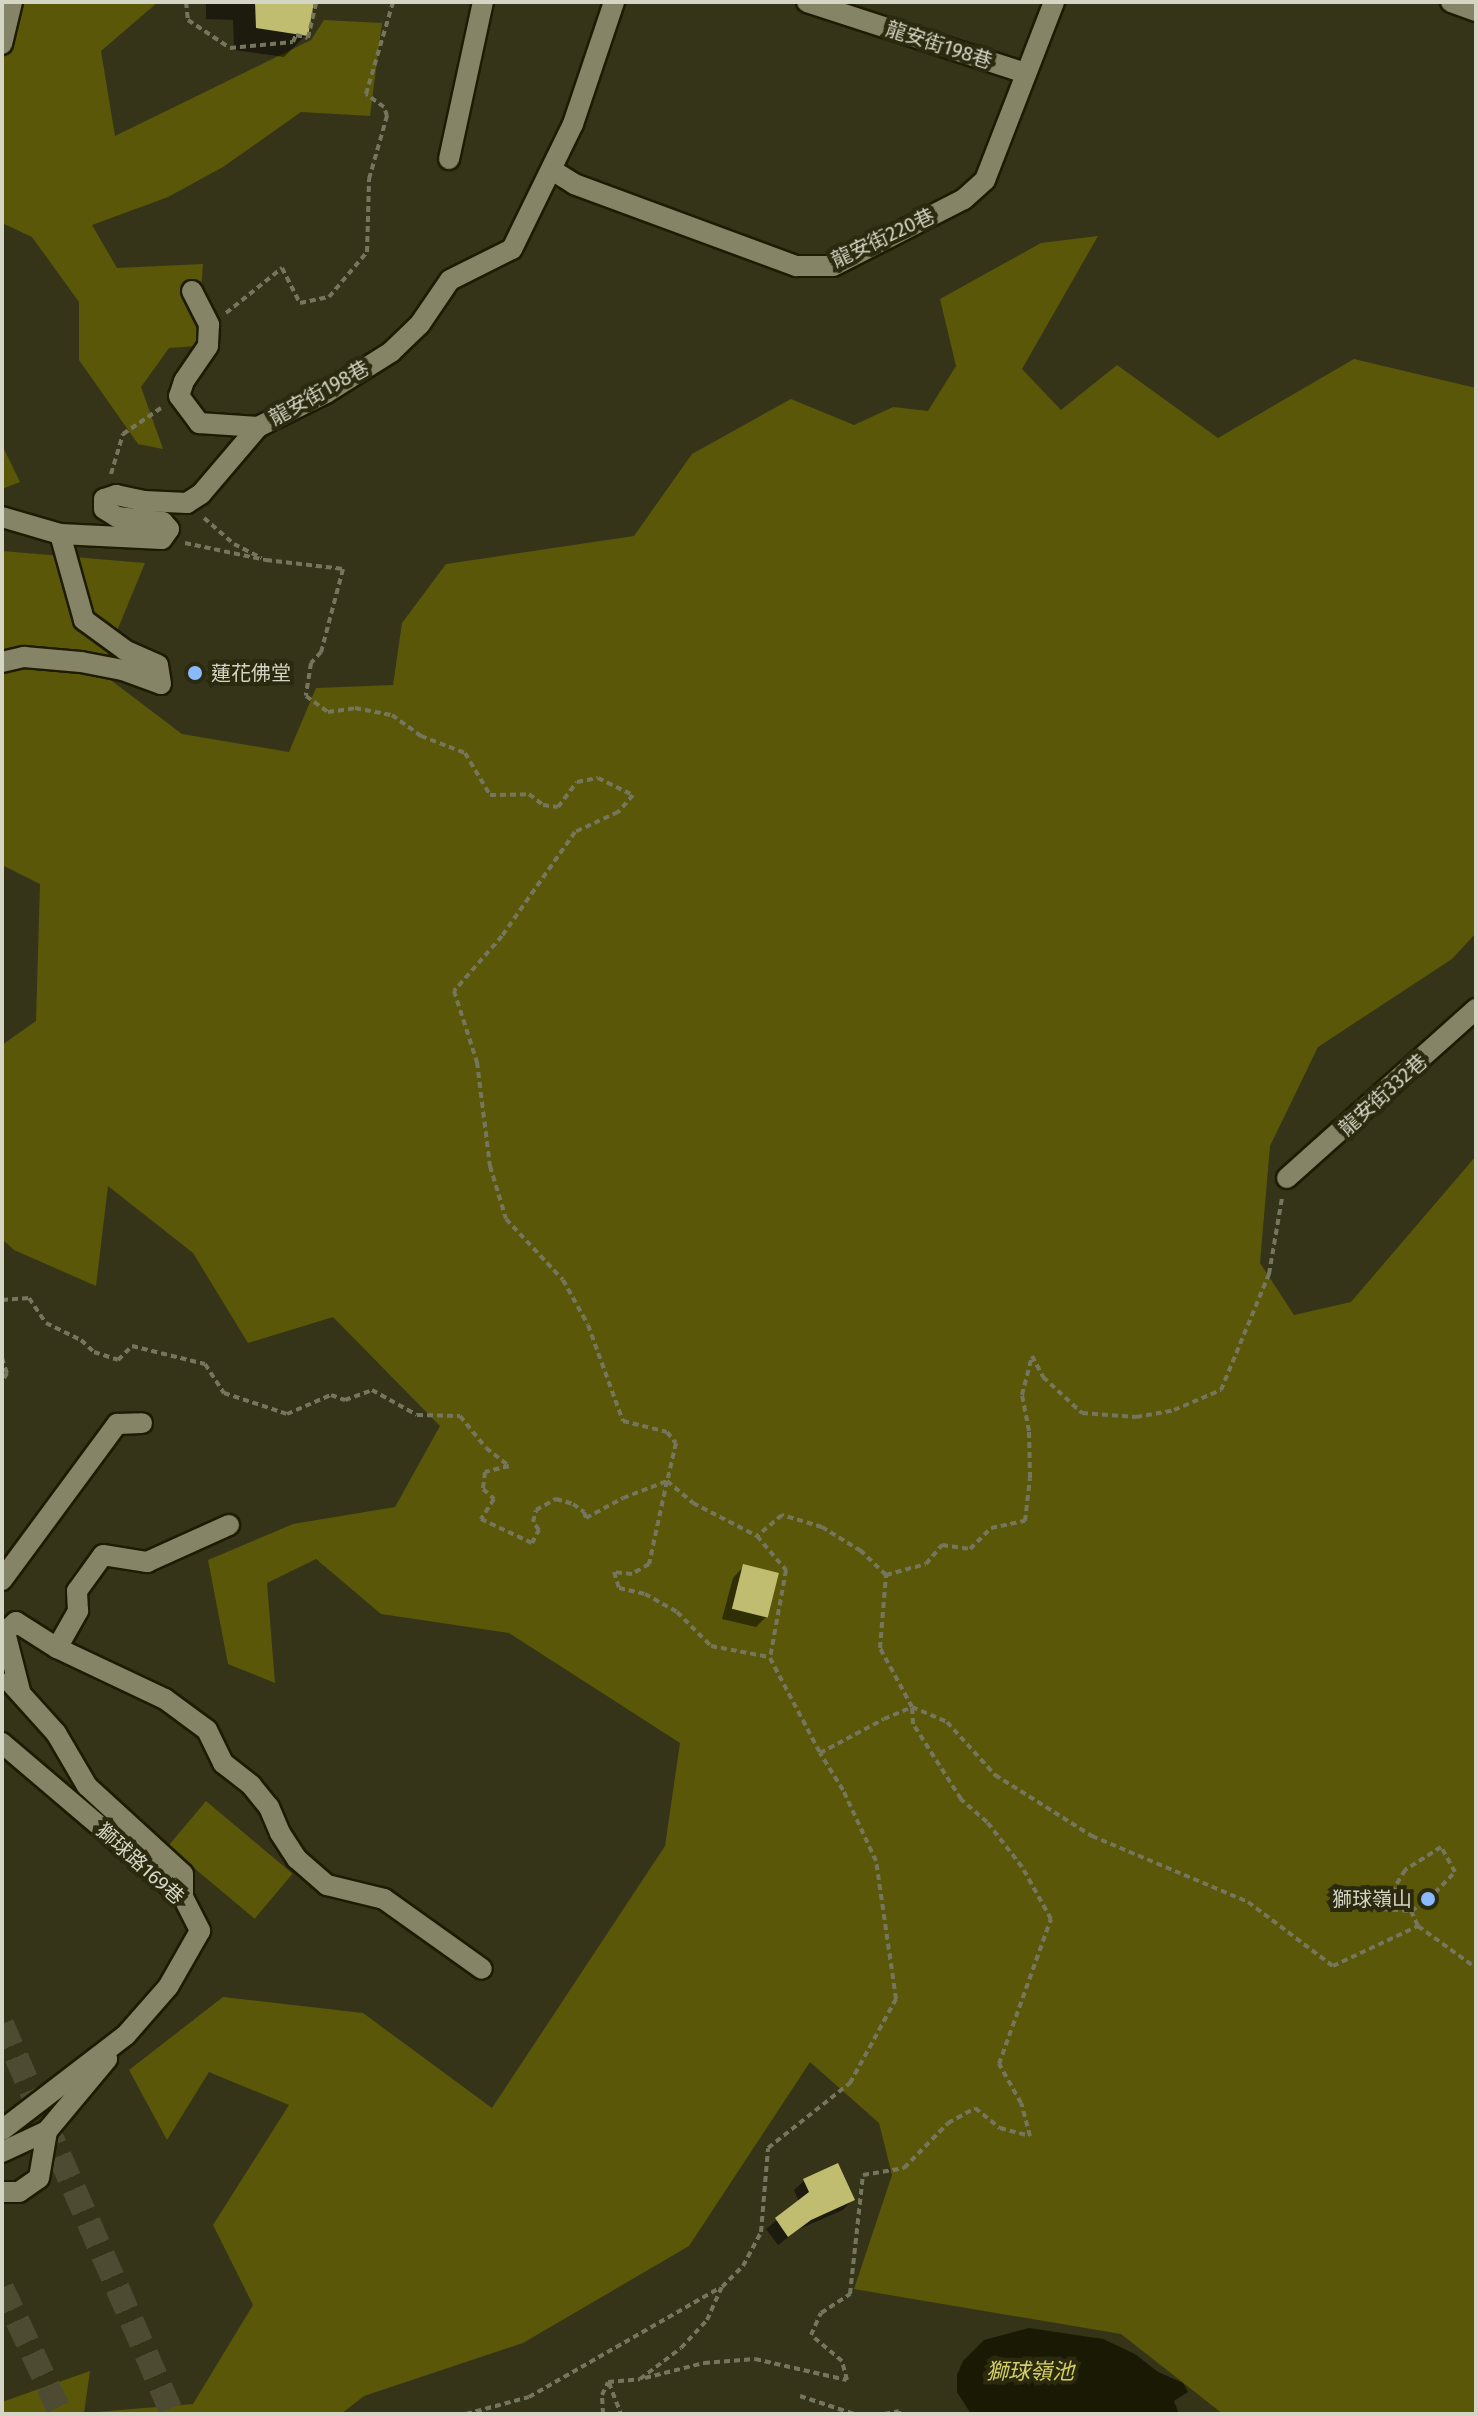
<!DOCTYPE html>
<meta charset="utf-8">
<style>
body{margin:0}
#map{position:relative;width:1478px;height:2416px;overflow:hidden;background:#353419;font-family:"Fira Sans","Noto Sans TC",sans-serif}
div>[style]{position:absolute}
.green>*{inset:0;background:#5a5708;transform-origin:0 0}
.water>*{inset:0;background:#1a1903}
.shadow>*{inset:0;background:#0007}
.building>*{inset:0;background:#c0bd71;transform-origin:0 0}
.highway-tunnel>*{height:24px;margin-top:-12px;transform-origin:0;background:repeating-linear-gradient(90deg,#4d4c33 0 24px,transparent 0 36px)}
.path>*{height:4px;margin-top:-2px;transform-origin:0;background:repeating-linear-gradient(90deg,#76765f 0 6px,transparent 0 10px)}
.roads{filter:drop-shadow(2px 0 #1d1b02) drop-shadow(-2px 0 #1d1b02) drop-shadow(0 2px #1d1b02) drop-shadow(0 -2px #1d1b02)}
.minor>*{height:20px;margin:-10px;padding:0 10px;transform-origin:10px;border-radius:10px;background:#858466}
.dots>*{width:22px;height:22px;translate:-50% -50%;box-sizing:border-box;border:4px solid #2b2a0f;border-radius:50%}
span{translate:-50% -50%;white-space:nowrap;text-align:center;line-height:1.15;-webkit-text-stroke:8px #2b2a0f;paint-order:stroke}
.street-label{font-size:20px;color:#d5d5c5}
.poi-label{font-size:20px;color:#d5d5c5}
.left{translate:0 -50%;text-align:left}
.right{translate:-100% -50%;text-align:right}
.water-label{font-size:22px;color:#d3cf66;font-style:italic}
.frame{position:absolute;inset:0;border:4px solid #d5d5c5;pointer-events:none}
</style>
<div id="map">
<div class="green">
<i style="clip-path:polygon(2px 2px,158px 2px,101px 51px,115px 136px,311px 40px,324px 20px,382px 23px,370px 116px,301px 112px,223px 167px,168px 197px,92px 225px,117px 268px,203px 264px,197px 346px,169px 348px,141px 387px,163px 449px,138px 444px,79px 360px,79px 302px,32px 237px,2px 223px)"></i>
<i style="clip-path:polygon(1098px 236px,1022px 369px,1061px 410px,1117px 365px,1218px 438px,1354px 359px,1476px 388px,1476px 933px,1452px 959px,1318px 1047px,1270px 1146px,1260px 1263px,1294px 1315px,1351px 1302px,1476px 1156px,1476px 2414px,1223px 2414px,1121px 2334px,854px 2289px,892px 2175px,879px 2123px,810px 2062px,689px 2246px,523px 2343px,364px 2396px,341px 2414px,2px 2414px,2px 2402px,90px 2371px,84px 2413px,193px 2404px,253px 2305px,213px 2225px,289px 2105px,209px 2072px,167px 2140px,129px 2070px,223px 1997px,363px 2013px,492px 2108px,665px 1846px,680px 1743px,509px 1633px,381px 1614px,316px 1559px,267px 1583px,275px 1683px,228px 1664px,208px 1560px,293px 1524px,395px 1507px,440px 1426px,333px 1317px,248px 1343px,193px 1253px,108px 1186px,96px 1286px,14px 1250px,2px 1239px,2px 1045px,36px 1021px,40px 884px,2px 865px,2px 551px,145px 563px,100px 672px,182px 734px,289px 752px,316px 688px,393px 685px,402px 623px,446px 564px,634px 536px,692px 454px,791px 399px,854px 425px,893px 407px,928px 411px,956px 366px,940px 299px,1041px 243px)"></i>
<i style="clip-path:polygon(2px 445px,20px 482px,2px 489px)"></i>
<i style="left:206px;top:1801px;width:113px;height:59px;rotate:40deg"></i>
</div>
<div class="water">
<i style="clip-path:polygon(1029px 2328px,1103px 2339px,1135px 2354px,1158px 2372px,1183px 2383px,1188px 2392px,1174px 2401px,1179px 2414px,971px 2414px,957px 2392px,957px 2375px,963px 2361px,984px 2340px)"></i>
</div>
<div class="shadow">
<i style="clip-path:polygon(206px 2px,313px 2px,306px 35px,284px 57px,234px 50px,233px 20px,206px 19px)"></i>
<i style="clip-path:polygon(743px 1567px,766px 1617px,756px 1627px,722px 1619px,733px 1578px)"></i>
<i style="clip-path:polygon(804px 2181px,852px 2200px,843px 2210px,799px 2229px,778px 2245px,766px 2229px,799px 2202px,794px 2190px)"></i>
</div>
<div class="building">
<i style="clip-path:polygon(255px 2px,314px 2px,308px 36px,256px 28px)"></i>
<i style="left:743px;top:1564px;width:37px;height:46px;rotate:14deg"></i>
<i style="clip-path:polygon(838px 2163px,855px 2200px,811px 2220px,788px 2237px,775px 2218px,809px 2192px,803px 2179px)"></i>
</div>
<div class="highway-tunnel">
<i style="left:2px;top:2024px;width:425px;rotate:66.4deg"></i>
<i style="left:2px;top:2288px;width:139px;rotate:64.9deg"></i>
</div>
<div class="path">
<i style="left:186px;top:2px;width:18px;rotate:84deg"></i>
<i style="left:188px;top:20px;width:50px;rotate:33.7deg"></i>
<i style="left:230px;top:48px;width:63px;rotate:-5.4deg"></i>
<i style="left:293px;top:42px;width:8px;rotate:-67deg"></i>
<i style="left:296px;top:35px;width:12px;rotate:14deg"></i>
<i style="left:308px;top:38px;width:37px;rotate:-77deg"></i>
<i style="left:226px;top:313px;width:72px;rotate:-38.8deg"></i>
<i style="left:282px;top:268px;width:39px;rotate:63deg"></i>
<i style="left:300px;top:303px;width:30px;rotate:-12deg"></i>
<i style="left:329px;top:297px;width:59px;rotate:-49.8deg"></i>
<i style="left:367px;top:252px;width:73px;rotate:-88.4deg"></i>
<i style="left:369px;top:179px;width:66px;rotate:-74.1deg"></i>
<i style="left:387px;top:116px;width:9px;rotate:-108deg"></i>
<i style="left:384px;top:107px;width:22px;rotate:-144deg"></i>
<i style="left:366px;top:94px;width:96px;rotate:-73.6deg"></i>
<i style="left:111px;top:474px;width:42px;rotate:-73.3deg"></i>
<i style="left:123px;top:434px;width:46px;rotate:-34.4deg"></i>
<i style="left:204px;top:518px;width:40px;rotate:41deg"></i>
<i style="left:234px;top:544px;width:31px;rotate:27deg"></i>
<i style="left:185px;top:543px;width:83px;rotate:11.9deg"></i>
<i style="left:266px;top:560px;width:78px;rotate:6.7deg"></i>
<i style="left:343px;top:569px;width:86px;rotate:104.8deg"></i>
<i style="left:321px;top:652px;width:15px;rotate:132deg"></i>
<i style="left:311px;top:663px;width:33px;rotate:99deg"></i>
<i style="left:306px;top:696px;width:27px;rotate:36deg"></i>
<i style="left:328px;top:712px;width:27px;rotate:-8deg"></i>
<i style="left:355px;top:708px;width:38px;rotate:11deg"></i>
<i style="left:392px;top:715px;width:36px;rotate:36deg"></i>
<i style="left:421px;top:736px;width:47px;rotate:21.1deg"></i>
<i style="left:465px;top:753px;width:49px;rotate:59.2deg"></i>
<i style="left:490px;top:795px;width:39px;rotate:-1deg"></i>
<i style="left:529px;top:794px;width:18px;rotate:38deg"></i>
<i style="left:543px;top:805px;width:15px;rotate:8deg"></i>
<i style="left:558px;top:807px;width:31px;rotate:-53deg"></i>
<i style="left:577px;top:782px;width:21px;rotate:-11deg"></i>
<i style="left:598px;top:778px;width:39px;rotate:26deg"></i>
<i style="left:633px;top:795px;width:23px;rotate:131deg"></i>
<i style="left:618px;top:812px;width:47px;rotate:155.1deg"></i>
<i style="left:575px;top:832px;width:127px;rotate:125.1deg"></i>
<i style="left:502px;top:936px;width:73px;rotate:131.1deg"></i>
<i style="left:454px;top:991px;width:75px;rotate:72.1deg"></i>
<i style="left:477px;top:1062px;width:105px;rotate:82.9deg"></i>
<i style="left:490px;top:1166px;width:55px;rotate:73.2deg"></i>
<i style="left:506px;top:1219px;width:83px;rotate:46.9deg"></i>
<i style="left:563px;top:1280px;width:51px;rotate:60.9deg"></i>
<i style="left:588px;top:1325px;width:102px;rotate:70deg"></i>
<i style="left:623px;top:1421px;width:45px;rotate:14deg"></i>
<i style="left:667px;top:1432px;width:14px;rotate:51deg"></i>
<i style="left:676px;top:1443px;width:39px;rotate:103deg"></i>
<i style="left:667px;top:1481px;width:34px;rotate:40deg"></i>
<i style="left:693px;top:1503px;width:72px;rotate:27.3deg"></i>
<i style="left:757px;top:1536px;width:45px;rotate:49.5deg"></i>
<i style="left:786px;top:1570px;width:89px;rotate:100.3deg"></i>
<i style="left:770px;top:1658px;width:107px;rotate:62.2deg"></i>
<i style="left:2px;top:1300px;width:27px;rotate:-4deg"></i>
<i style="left:29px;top:1298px;width:30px;rotate:56deg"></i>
<i style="left:46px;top:1323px;width:39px;rotate:26deg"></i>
<i style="left:81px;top:1340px;width:18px;rotate:43deg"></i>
<i style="left:94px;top:1352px;width:25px;rotate:18deg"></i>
<i style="left:118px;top:1360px;width:20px;rotate:-45deg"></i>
<i style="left:132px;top:1346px;width:75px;rotate:13.9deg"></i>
<i style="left:205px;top:1364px;width:35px;rotate:57deg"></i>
<i style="left:224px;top:1393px;width:66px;rotate:18.4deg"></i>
<i style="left:287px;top:1414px;width:48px;rotate:-23.4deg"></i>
<i style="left:331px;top:1395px;width:15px;rotate:20deg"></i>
<i style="left:345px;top:1400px;width:29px;rotate:-20deg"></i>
<i style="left:372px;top:1390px;width:51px;rotate:29.1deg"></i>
<i style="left:417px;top:1415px;width:43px;rotate:1.3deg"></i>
<i style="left:460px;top:1416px;width:41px;rotate:50.9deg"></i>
<i style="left:486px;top:1448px;width:29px;rotate:38deg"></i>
<i style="left:509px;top:1466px;width:25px;rotate:166deg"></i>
<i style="left:485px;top:1472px;width:17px;rotate:97deg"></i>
<i style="left:483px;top:1489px;width:15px;rotate:42deg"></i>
<i style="left:494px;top:1499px;width:24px;rotate:123deg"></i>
<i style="left:481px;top:1519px;width:56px;rotate:25.2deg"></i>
<i style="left:532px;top:1543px;width:15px;rotate:-62deg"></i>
<i style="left:539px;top:1530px;width:10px;rotate:-127deg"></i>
<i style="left:533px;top:1522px;width:12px;rotate:-76deg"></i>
<i style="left:536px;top:1510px;width:23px;rotate:-29deg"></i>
<i style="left:556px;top:1499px;width:18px;rotate:16deg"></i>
<i style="left:573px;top:1504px;width:14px;rotate:36deg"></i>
<i style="left:584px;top:1512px;width:6px;rotate:72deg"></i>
<i style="left:586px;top:1518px;width:42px;rotate:-28.4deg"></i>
<i style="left:623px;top:1498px;width:47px;rotate:-21.1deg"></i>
<i style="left:2px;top:1358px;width:16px;rotate:72deg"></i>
<i style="left:7px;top:1373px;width:10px;rotate:119deg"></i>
<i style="left:667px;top:1481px;width:85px;rotate:102.2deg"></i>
<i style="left:649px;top:1564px;width:20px;rotate:150deg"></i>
<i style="left:632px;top:1574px;width:18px;rotate:-174deg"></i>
<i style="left:614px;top:1572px;width:17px;rotate:73deg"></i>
<i style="left:619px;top:1588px;width:27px;rotate:13deg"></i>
<i style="left:645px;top:1594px;width:37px;rotate:29deg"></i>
<i style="left:677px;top:1612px;width:48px;rotate:45deg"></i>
<i style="left:711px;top:1646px;width:59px;rotate:10.7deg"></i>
<i style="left:886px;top:1575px;width:41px;rotate:-15.4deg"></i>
<i style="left:926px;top:1564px;width:25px;rotate:-50deg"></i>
<i style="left:942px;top:1545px;width:28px;rotate:8deg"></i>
<i style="left:970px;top:1549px;width:30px;rotate:-45deg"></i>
<i style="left:991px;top:1528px;width:35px;rotate:-12deg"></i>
<i style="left:1025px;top:1521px;width:43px;rotate:-83.4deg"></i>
<i style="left:1030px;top:1478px;width:47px;rotate:-91.2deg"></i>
<i style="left:1029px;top:1431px;width:37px;rotate:-101deg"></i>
<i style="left:1022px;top:1395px;width:40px;rotate:-75.6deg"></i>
<i style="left:1032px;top:1356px;width:24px;rotate:62deg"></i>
<i style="left:1043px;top:1377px;width:53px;rotate:42.7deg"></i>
<i style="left:1082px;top:1413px;width:54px;rotate:4.2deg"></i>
<i style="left:1136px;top:1417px;width:39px;rotate:-10deg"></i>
<i style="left:1174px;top:1410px;width:51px;rotate:-23.1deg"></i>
<i style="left:1221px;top:1390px;width:126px;rotate:-67.5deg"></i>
<i style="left:1269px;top:1274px;width:77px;rotate:-80.3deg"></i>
<i style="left:1411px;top:1911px;width:20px;rotate:-33deg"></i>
<i style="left:1428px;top:1900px;width:39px;rotate:-46deg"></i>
<i style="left:1455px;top:1872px;width:29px;rotate:-119deg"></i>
<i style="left:1441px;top:1847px;width:43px;rotate:147.4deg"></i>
<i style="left:1405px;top:1870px;width:45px;rotate:120.5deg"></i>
<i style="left:1382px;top:1909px;width:29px;rotate:4deg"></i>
<i style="left:1411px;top:1911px;width:17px;rotate:65deg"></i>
<i style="left:645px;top:2378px;width:61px;rotate:-14.3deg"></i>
<i style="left:704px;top:2363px;width:51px;rotate:-4.5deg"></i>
<i style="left:755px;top:2359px;width:94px;rotate:12.9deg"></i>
<i style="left:847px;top:2380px;width:20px;rotate:-105deg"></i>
<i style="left:842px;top:2361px;width:40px;rotate:-140deg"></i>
<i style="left:811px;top:2335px;width:24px;rotate:-66deg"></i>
<i style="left:821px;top:2313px;width:35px;rotate:-33deg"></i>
<i style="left:850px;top:2294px;width:120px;rotate:-83.8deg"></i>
<i style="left:863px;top:2175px;width:42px;rotate:-9.7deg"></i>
<i style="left:904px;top:2168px;width:63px;rotate:-45.6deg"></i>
<i style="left:948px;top:2123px;width:31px;rotate:-29deg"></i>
<i style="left:975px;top:2108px;width:32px;rotate:39deg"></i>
<i style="left:1000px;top:2128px;width:31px;rotate:15deg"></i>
<i style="left:1030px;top:2136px;width:34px;rotate:-105deg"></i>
<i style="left:1021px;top:2103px;width:45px;rotate:-119.4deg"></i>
<i style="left:999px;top:2064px;width:154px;rotate:-70.3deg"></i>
<i style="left:1051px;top:1919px;width:60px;rotate:-119.1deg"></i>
<i style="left:1022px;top:1867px;width:57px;rotate:-127.9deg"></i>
<i style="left:987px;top:1822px;width:35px;rotate:-139deg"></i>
<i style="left:961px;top:1799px;width:89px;rotate:-122.6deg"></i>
<i style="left:913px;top:1724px;width:17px;rotate:-93deg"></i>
<i style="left:912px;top:1707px;width:67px;rotate:-118.5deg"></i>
<i style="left:880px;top:1648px;width:73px;rotate:-85.3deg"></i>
<i style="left:886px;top:1575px;width:35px;rotate:-136deg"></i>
<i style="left:861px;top:1551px;width:46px;rotate:-148.4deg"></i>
<i style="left:822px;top:1527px;width:42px;rotate:-163.3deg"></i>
<i style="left:782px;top:1515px;width:33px;rotate:140deg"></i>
<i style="left:609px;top:2383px;width:33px;rotate:69deg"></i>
<i style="left:800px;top:2396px;width:57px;rotate:18.4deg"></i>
<i style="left:466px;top:2414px;width:65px;rotate:-15.1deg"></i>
<i style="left:529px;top:2397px;width:219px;rotate:-29.8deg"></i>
<i style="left:603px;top:2414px;width:19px;rotate:-93deg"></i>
<i style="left:602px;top:2395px;width:14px;rotate:-65deg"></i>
<i style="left:608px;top:2382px;width:32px;rotate:-5deg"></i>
<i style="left:640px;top:2379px;width:51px;rotate:-37.1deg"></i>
<i style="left:681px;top:2348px;width:38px;rotate:-47deg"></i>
<i style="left:707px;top:2320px;width:36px;rotate:-66deg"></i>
<i style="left:722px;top:2287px;width:30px;rotate:-45deg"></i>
<i style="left:743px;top:2266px;width:38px;rotate:-62deg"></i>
<i style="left:761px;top:2232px;width:84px;rotate:-85.2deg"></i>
<i style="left:768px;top:2148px;width:105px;rotate:-38.4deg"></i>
<i style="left:850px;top:2083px;width:96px;rotate:-61.3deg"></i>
<i style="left:896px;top:1999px;width:139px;rotate:-98.2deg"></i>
<i style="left:876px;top:1861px;width:78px;rotate:-114.9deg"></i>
<i style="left:843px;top:1790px;width:44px;rotate:-121.9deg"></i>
<i style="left:820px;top:1753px;width:72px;rotate:-28deg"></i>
<i style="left:884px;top:1719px;width:30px;rotate:-23deg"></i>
<i style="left:912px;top:1707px;width:38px;rotate:23deg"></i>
<i style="left:947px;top:1722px;width:72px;rotate:47.8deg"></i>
<i style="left:995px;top:1775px;width:115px;rotate:32.2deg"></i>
<i style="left:1092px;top:1836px;width:169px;rotate:22.9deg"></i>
<i style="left:1248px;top:1902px;width:106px;rotate:37deg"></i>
<i style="left:1333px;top:1966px;width:94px;rotate:-25.2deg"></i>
<i style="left:1418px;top:1926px;width:72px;rotate:35.9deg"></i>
<i style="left:884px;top:2414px;width:15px;rotate:-11deg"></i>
<i style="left:899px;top:2411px;width:3px;rotate:72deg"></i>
</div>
<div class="roads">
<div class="minor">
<i style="left:807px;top:2px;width:230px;rotate:18deg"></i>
<i style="left:1451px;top:2px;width:27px;rotate:20deg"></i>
<i style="left:2px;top:44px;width:43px;rotate:-76.6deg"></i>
<i style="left:449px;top:159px;width:161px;rotate:-77.8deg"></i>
<i style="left:552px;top:170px;width:26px;rotate:32deg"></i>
<i style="left:574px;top:184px;width:237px;rotate:20.3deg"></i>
<i style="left:796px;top:266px;width:37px"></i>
<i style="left:833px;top:266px;width:147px;rotate:-27.1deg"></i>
<i style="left:964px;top:199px;width:28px;rotate:-42deg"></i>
<i style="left:985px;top:180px;width:191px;rotate:-68.8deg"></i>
<i style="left:192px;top:291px;width:38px;rotate:63deg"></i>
<i style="left:209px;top:325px;width:21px;rotate:93deg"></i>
<i style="left:208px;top:346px;width:42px;rotate:124.4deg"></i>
<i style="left:184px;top:381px;width:16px;rotate:108deg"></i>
<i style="left:179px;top:396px;width:34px;rotate:53deg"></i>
<i style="left:199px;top:423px;width:59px;rotate:3.9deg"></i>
<i style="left:2px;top:517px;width:60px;rotate:16.3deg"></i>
<i style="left:60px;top:534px;width:102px;rotate:2.8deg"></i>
<i style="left:162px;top:539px;width:12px;rotate:-55deg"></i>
<i style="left:169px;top:529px;width:9px;rotate:-131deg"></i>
<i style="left:163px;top:522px;width:46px;rotate:-173.8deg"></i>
<i style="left:117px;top:517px;width:15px;rotate:-148deg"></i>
<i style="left:104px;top:509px;width:10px;rotate:-90deg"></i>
<i style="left:104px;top:499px;width:13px;rotate:-18deg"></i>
<i style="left:116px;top:495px;width:29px;rotate:12deg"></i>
<i style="left:144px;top:501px;width:43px;rotate:2.7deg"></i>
<i style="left:187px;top:503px;width:17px;rotate:-33deg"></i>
<i style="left:201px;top:494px;width:88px;rotate:-49.6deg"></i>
<i style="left:258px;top:427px;width:76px;rotate:-26.6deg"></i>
<i style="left:326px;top:393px;width:77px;rotate:-32.2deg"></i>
<i style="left:391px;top:352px;width:40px;rotate:-44deg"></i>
<i style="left:420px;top:324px;width:53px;rotate:-55.7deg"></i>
<i style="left:450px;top:280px;width:69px;rotate:-26.6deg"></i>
<i style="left:512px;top:249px;width:139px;rotate:-64deg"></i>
<i style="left:573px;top:124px;width:129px;rotate:-71.4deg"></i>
<i style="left:2px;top:662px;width:23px;rotate:-13deg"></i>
<i style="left:24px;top:657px;width:57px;rotate:5deg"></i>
<i style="left:81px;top:662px;width:43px;rotate:10.8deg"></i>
<i style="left:123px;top:670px;width:40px;rotate:20.2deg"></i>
<i style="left:161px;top:684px;width:19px;rotate:-99deg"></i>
<i style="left:158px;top:665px;width:36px;rotate:-156deg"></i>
<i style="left:125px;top:650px;width:51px;rotate:-143.8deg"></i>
<i style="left:84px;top:620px;width:89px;rotate:-105.6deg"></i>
<i style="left:1287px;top:1178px;width:254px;rotate:-41.8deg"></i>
<i style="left:2px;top:1580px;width:194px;rotate:-53.6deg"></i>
<i style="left:117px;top:1424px;width:25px;rotate:-2deg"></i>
<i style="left:57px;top:1648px;width:43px;rotate:-60.4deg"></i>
<i style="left:78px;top:1611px;width:20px;rotate:-93deg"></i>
<i style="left:77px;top:1591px;width:44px;rotate:-54.2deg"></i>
<i style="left:103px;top:1555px;width:45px;rotate:9deg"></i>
<i style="left:147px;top:1562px;width:90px;rotate:-24.3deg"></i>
<i style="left:10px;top:1682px;width:69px;rotate:48deg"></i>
<i style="left:56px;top:1733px;width:61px;rotate:59.7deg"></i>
<i style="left:87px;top:1786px;width:130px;rotate:42.5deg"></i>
<i style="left:183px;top:1874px;width:23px;rotate:90deg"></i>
<i style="left:20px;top:1691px;width:61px;rotate:-104.3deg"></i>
<i style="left:5px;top:1632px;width:15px;rotate:-42deg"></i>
<i style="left:16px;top:1622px;width:49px;rotate:32.4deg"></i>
<i style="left:57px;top:1648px;width:119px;rotate:25.3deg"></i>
<i style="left:165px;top:1699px;width:52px;rotate:36.4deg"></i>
<i style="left:207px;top:1730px;width:37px;rotate:64deg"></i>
<i style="left:223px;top:1763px;width:36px;rotate:38deg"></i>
<i style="left:251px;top:1785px;width:28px;rotate:51deg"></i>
<i style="left:269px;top:1807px;width:28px;rotate:67deg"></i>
<i style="left:280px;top:1833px;width:31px;rotate:57deg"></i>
<i style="left:297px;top:1859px;width:40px;rotate:41deg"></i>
<i style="left:327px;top:1885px;width:59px;rotate:13.8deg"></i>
<i style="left:384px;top:1899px;width:120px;rotate:35.5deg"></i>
<i style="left:2px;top:1743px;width:238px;rotate:40.4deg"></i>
<i style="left:183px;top:1897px;width:38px;rotate:63deg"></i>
<i style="left:200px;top:1931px;width:64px;rotate:119.7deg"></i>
<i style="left:168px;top:1987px;width:64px;rotate:131.2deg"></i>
<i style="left:126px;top:2035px;width:156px;rotate:142.5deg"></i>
<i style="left:2px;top:2152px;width:50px;rotate:-25deg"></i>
<i style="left:47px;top:2131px;width:94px;rotate:-50.2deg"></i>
<i style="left:2px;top:2192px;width:17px"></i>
<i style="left:19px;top:2192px;width:24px;rotate:-35deg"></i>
<i style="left:39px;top:2178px;width:48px;rotate:-80.3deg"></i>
</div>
</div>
<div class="dots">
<i style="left:195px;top:673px;background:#8abafc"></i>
<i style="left:1428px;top:1899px;background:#8abafc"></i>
</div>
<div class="street-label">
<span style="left:939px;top:45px;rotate:18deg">龍安街198巷</span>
<span style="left:883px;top:238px;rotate:-25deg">龍安街220巷</span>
<span style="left:319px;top:393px;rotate:-29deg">龍安街198巷</span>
<span style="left:1383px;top:1095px;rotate:-42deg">龍安街332巷</span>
<span style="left:140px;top:1864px;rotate:42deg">獅球路169巷</span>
</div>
<div class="poi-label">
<span class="left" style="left:211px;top:673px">蓮花佛堂</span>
<span class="right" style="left:1412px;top:1899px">獅球嶺山</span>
</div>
<div class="water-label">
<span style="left:1030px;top:2372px">獅球嶺池</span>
</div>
<div class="frame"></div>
</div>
